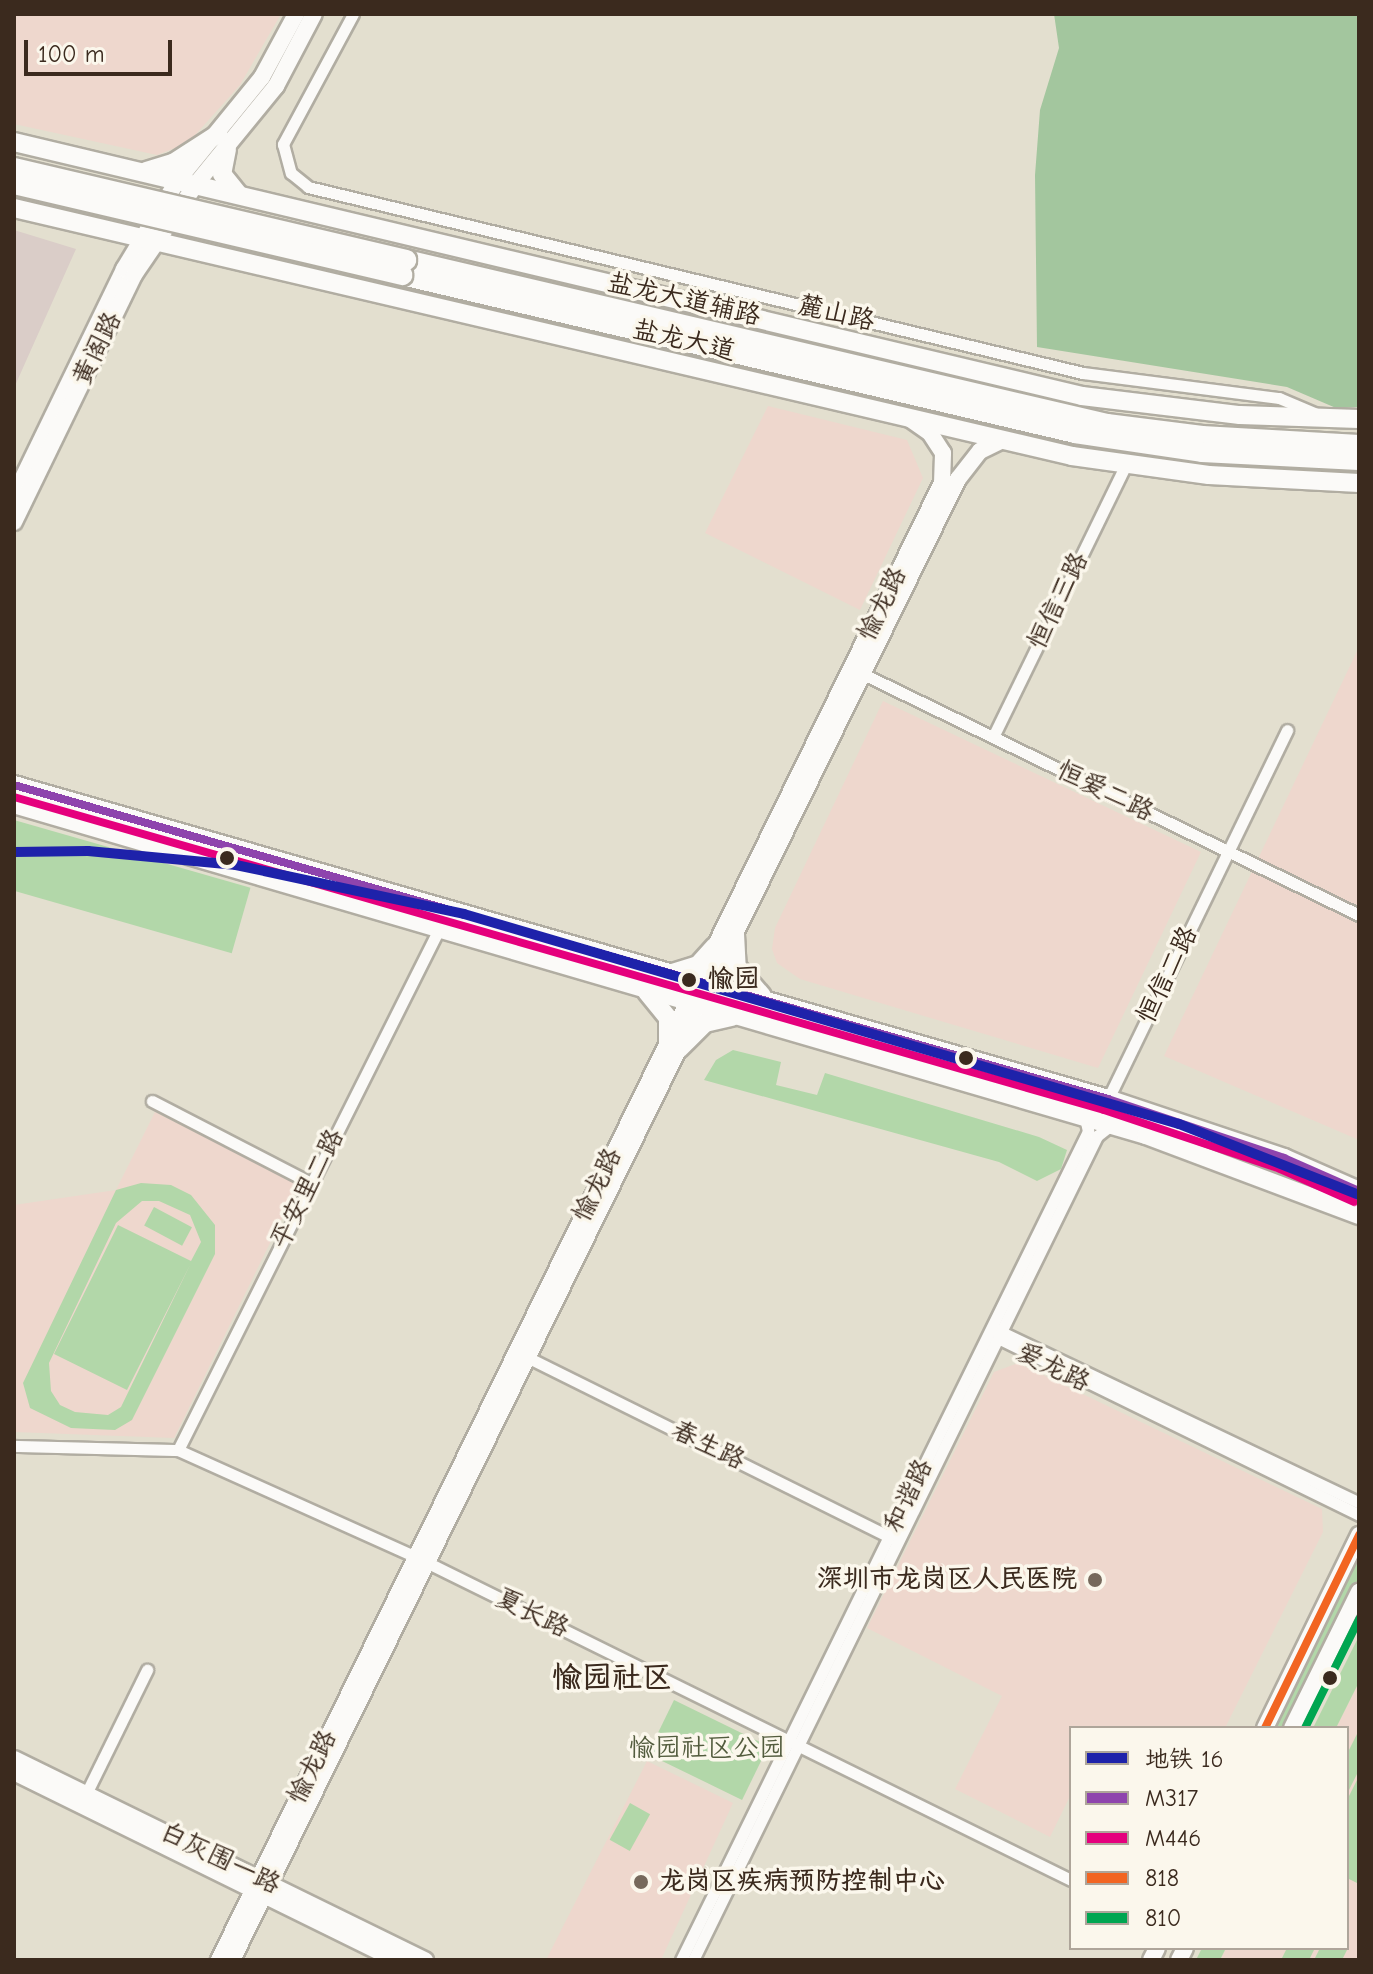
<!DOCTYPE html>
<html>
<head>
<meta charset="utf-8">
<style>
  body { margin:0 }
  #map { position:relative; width:1373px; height:1974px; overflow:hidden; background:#e3dfcf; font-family:"Comic Neue","LXGW WenKai TC",sans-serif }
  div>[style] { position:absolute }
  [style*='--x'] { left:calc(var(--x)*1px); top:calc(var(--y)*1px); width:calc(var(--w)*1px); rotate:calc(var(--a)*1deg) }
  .built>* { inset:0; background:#eed7cd }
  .industrial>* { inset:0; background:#dacdc8 }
  .green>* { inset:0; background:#b2d7a9; transform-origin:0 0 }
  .forest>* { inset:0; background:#a3c69e }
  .roads { filter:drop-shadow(2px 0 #b1ada2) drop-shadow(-2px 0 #b1ada2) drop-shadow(0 2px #b1ada2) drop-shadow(0 -2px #b1ada2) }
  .street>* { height:11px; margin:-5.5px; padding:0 5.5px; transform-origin:5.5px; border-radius:5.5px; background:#fbfaf8 }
  .secondary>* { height:16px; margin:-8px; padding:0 8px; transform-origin:8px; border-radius:8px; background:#fbfaf8 }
  .primary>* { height:18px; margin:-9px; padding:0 9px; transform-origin:9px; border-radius:9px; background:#fbfaf8 }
  .highway>* { height:20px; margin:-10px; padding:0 10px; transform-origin:10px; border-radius:10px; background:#fbfaf8 }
  .bridges { filter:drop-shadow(2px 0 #b1ada2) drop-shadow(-2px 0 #b1ada2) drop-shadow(0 2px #b1ada2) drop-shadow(0 -2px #b1ada2) }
  .highway-bridge>* { height:20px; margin:-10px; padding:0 10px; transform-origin:10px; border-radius:10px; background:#fbfaf8 }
  .bus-1>* { height:8px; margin:-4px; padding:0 4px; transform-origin:4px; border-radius:4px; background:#8e44ad }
  .bus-2>* { height:8px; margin:-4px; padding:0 4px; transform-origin:4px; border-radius:4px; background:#e5007d }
  .bus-3>* { height:8px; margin:-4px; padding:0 4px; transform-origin:4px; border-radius:4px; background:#f26522 }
  .bus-4>* { height:8px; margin:-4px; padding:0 4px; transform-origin:4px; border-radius:4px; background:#00a651 }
  .metro-1>* { height:10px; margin:-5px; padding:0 5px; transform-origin:5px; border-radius:5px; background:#1e22aa }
  .dots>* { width:22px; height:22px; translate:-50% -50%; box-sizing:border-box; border:4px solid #fbf7ec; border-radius:50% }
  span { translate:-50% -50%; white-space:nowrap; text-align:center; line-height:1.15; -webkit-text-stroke:7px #fbf7ec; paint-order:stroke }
  .street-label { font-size:26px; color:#3b2a1e }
  .stop-label { font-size:26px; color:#3b2a1e; font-weight:700 }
  .left { translate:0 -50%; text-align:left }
  .poi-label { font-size:26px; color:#3b2a1e; font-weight:700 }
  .right { translate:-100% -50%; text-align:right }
  .park-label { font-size:26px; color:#535c3e }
  .quarter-label { font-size:30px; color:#3b2a1e; font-weight:700 }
  .frame { position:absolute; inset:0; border:16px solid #3b2a1e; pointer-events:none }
  .legend { position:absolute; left:1069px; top:1726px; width:280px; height:224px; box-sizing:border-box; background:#fbf7ec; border:2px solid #aea59a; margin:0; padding:10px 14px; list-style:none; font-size:24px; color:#3b2a1e }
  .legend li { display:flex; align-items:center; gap:16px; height:40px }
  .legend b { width:40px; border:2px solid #aea59a }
  .scale { position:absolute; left:24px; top:40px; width:148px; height:36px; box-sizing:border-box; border:4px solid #3b2a1e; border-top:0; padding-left:10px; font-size:24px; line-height:28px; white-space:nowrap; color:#3b2a1e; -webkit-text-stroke:6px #fbf7ec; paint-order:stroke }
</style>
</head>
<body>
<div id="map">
  <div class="built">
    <div style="clip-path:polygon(14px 14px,281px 14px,240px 85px,188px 143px,157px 155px,14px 124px)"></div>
    <div style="clip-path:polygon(768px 406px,907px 440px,923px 478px,860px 610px,705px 533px)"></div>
    <div style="clip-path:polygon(1359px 647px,1359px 1140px,1164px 1056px)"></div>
    <div style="clip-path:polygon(883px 701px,1201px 852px,1098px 1068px,800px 979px,777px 963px,772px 949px,775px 928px)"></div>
    <div style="clip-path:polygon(155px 1112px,299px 1184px,174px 1438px,14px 1432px,14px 1205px,116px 1190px)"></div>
    <div style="clip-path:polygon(1018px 1363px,1322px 1509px,1323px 1532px,1225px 1728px,1071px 1728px,1071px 1794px,1050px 1837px,955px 1789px,1002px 1696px,867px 1628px,994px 1372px)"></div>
    <div style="clip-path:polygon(1359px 1682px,1359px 1960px,1220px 1960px,1226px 1948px,1347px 1948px,1347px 1728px,1336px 1728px)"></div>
    <div style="clip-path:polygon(647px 1761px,733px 1803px,661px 1960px,546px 1960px)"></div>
  </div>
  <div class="industrial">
    <div style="clip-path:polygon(14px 230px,76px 249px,14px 388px)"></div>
  </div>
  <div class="green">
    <div style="left:14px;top:820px;width:246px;height:68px;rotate:16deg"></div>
    <div style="clip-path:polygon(733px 1050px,781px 1062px,776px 1085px,817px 1095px,825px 1073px,1039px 1137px,1067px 1150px,1061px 1169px,1037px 1181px,999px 1162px,704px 1080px,716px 1060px)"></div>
    <div style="clip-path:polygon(evenodd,141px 1183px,171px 1185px,191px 1195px,215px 1225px,215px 1254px,132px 1420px,115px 1430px,71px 1428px,30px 1408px,23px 1383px,116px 1190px,141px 1183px,142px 1201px,159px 1201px,190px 1215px,201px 1242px,191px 1261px,118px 1225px,54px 1354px,127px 1390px,190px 1265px,121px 1407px,108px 1415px,75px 1412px,60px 1405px,51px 1391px,49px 1363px,116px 1223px,142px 1201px)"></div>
    <div style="left:154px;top:1207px;width:43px;height:21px;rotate:28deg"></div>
    <div style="clip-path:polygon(1359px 1555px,1359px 1581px,1286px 1728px,1274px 1728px)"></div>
    <div style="clip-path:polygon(1359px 1636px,1359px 1682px,1336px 1728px,1313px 1728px)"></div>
    <div style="left:674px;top:1700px;width:105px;height:60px;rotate:26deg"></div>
    <div style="clip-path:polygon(1359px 1730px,1359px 1770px,1347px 1794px,1347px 1754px)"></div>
    <div style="clip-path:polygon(1359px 1776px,1359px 1884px,1347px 1878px,1347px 1800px)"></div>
    <div style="left:630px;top:1803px;width:23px;height:42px;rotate:29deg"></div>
    <div style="clip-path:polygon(1202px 1948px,1226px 1948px,1220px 1960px,1196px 1960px)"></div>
    <div style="clip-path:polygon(1287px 1948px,1315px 1948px,1309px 1960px,1281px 1960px)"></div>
    <div style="clip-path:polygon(1320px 1948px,1344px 1948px,1347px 1950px,1342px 1960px,1314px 1960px)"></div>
  </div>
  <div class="forest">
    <div style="clip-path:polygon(1054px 14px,1359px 14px,1359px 407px,1336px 408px,1287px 387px,1037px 347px,1035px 175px,1040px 110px,1059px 48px)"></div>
  </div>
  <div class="roads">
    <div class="street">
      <div style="--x:353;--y:14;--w:148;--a:118.3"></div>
      <div style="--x:283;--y:144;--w:30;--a:75"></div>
      <div style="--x:291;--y:173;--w:22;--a:39"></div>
      <div style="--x:308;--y:187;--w:797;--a:13.5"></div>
      <div style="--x:1083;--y:373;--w:198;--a:7.3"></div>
      <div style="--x:1279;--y:398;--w:43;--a:23"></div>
      <div style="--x:859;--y:672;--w:556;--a:25.92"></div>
      <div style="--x:993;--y:737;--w:301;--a:-64"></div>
      <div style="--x:1108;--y:1099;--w:410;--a:-64.1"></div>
      <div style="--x:152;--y:1101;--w:179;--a:27.3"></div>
      <div style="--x:995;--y:1329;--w:403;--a:25.5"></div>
      <div style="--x:994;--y:1336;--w:407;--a:26.1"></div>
      <div style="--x:523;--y:1355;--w:414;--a:26.4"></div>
      <div style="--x:14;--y:1446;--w:164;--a:1.4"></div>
      <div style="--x:178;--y:1450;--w:261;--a:24.2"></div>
      <div style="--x:416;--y:1557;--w:730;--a:26.25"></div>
      <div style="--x:178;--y:1450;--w:583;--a:-63.39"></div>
      <div style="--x:84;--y:1798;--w:143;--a:-63.8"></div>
      <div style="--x:681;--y:1960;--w:924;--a:-63.85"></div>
      <div style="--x:1088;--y:1131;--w:13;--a:-103"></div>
      <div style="--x:693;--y:1960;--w:918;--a:-63.88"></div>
      <div style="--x:1097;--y:1136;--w:16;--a:-38"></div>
    </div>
    <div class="secondary">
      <div style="--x:14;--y:496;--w:252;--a:-64.1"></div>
      <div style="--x:124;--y:269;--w:104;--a:-58.8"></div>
      <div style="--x:178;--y:180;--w:133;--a:-50.8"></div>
      <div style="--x:262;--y:77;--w:72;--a:-61.6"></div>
      <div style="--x:14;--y:522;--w:275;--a:-64.1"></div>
      <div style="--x:134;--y:275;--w:110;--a:-55.7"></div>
      <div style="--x:196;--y:184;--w:127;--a:-50.8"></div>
      <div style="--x:276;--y:86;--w:81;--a:-62.2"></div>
      <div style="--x:1265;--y:1728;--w:215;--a:-64"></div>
      <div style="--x:1292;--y:1728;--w:152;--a:-63.8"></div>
      <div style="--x:14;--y:1759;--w:458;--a:26.1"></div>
      <div style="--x:14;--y:1772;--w:426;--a:26.2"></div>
      <div style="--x:219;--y:1960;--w:1644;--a:-63.92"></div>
      <div style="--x:942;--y:483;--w:30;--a:-88"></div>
      <div style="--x:943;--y:453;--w:24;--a:-123"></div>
      <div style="--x:930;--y:433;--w:24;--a:-145"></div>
      <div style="--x:232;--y:1960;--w:1649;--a:-63.89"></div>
      <div style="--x:958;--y:479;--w:36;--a:-52"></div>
      <div style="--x:980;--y:451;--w:25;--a:-26"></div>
      <div style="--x:1151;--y:1960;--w:13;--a:-63"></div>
      <div style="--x:1179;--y:1960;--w:13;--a:-63"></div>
    </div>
    <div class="primary">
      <div style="--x:14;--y:142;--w:1098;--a:13.38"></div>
      <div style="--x:1082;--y:396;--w:159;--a:6.9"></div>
      <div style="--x:1240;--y:415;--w:119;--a:1.9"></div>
      <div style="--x:227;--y:149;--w:25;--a:101"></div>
      <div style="--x:222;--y:174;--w:26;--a:51"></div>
      <div style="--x:146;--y:171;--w:28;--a:-17"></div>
      <div style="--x:173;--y:163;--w:54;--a:-32.8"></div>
      <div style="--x:14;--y:208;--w:1087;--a:13.19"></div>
      <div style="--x:1072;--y:456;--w:138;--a:7.9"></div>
      <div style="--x:1209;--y:475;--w:150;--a:3.1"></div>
      <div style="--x:14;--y:785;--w:1138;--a:16.01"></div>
      <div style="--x:1108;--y:1099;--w:186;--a:18.5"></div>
      <div style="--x:1284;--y:1158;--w:82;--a:23.7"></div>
      <div style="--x:14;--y:804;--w:1179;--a:16.3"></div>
      <div style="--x:1146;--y:1135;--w:228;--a:20.6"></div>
      <div style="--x:735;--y:934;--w:33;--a:87"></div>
      <div style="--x:737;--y:967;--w:38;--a:49"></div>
      <div style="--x:672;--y:973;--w:27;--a:-17"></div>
      <div style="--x:698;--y:965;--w:25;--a:-48"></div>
      <div style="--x:647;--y:992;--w:33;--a:51"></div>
      <div style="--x:668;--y:1018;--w:26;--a:90"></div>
      <div style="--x:679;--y:1049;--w:37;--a:-45"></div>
      <div style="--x:705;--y:1023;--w:28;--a:-13"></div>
    </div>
    <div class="highway">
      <div style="--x:406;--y:260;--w:720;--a:13.17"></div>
      <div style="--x:1107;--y:424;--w:96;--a:7.2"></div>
      <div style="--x:1202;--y:436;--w:157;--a:3.3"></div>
      <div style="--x:402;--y:275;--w:691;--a:13.21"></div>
      <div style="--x:1075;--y:433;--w:128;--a:8.5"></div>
      <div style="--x:1202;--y:452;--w:157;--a:2.9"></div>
    </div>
  </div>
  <div class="bridges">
    <div class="highway-bridge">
      <div style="--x:14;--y:168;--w:403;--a:13.2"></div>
      <div style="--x:14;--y:184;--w:399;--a:13.2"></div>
    </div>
  </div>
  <div class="bus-1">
    <div style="--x:14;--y:785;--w:1138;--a:16.01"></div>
    <div style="--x:1108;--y:1099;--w:186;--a:18.5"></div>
    <div style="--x:1284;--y:1158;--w:82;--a:23.7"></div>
  </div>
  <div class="bus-2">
    <div style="--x:14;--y:797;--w:1134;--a:16.02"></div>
    <div style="--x:1104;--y:1110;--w:186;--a:18.5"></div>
    <div style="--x:1280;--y:1169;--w:81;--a:24"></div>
  </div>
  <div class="bus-3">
    <div style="--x:1265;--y:1728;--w:215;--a:-64"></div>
  </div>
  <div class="bus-4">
    <div style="--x:1305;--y:1728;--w:122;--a:-63.6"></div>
  </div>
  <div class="metro-1">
    <div style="--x:14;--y:852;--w:74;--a:-0.8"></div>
    <div style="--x:88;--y:851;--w:149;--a:5.4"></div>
    <div style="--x:236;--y:865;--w:233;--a:12.1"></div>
    <div style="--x:464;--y:914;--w:745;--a:16.37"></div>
    <div style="--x:1179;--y:1124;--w:193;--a:21.5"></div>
  </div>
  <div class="dots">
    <div style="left:227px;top:858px;background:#3b2a1e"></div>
    <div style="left:689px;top:980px;background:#3b2a1e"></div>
    <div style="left:966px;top:1058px;background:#3b2a1e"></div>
    <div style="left:1095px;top:1580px;background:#76695c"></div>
    <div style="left:1330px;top:1678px;background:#3b2a1e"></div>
    <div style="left:641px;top:1882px;background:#76695c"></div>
  </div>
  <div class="street-label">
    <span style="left:684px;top:300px;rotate:13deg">盐龙大道辅路</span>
    <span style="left:836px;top:314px;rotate:13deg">麓山路</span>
    <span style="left:684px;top:341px;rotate:13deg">盐龙大道</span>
    <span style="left:98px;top:349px;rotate:-64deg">黄阁路</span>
    <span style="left:1059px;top:601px;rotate:-64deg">恒信三路</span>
    <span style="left:883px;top:604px;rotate:-64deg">愉龙路</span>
    <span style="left:1105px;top:792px;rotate:26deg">恒爱二路</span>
    <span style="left:1168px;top:975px;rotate:-64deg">恒信二路</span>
    <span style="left:598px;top:1185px;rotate:-64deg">愉龙路</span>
    <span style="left:308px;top:1189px;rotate:-63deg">平安里二路</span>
    <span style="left:1053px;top:1368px;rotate:26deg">爱龙路</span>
    <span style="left:708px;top:1446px;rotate:26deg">春生路</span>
    <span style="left:909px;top:1496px;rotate:-64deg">和谐路</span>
    <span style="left:532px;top:1614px;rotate:26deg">夏长路</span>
    <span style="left:313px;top:1767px;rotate:-64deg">愉龙路</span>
    <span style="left:220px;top:1859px;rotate:26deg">白灰围一路</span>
  </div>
  <div class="stop-label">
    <span class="left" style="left:708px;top:980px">愉园</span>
  </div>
  <div class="poi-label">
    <span class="right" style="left:1077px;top:1580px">深圳市龙岗区人民医院</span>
    <span class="left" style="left:659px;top:1882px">龙岗区疾病预防控制中心</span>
  </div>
  <div class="park-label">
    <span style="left:707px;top:1749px">愉园社区公园</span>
  </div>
  <div class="quarter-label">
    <span style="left:612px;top:1678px">愉园社区</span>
  </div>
  <div class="frame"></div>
  <ul class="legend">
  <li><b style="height:10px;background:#1e22aa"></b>地铁 16</li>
  <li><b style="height:10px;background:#8e44ad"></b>M317</li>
  <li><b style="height:10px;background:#e5007d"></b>M446</li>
  <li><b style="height:10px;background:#f26522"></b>818</li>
  <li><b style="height:10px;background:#00a651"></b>810</li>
  </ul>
  <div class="scale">100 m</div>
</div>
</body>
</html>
